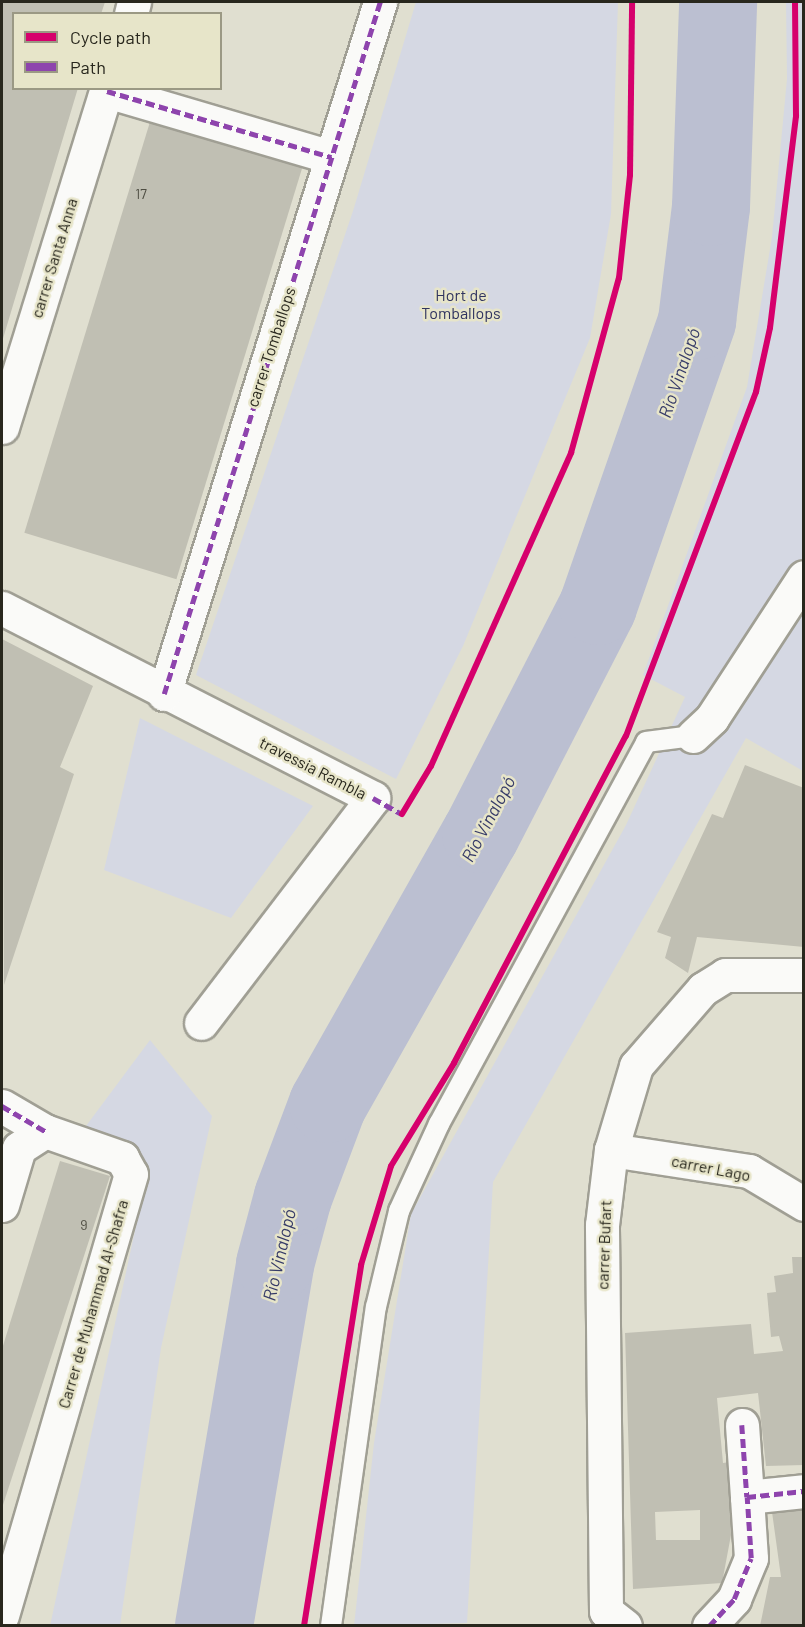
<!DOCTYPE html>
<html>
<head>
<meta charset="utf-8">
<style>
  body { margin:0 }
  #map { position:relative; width:805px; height:1627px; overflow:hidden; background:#e0dfd0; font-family:Barlow,sans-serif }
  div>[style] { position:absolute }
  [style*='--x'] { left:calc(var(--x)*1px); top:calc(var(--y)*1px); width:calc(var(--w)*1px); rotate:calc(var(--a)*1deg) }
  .green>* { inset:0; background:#d5d8e3 }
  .river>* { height:78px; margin:-39px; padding:0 39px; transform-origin:39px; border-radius:39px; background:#bbbfd1 }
  .building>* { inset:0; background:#c0bfb3; transform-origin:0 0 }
  .roads { filter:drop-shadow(2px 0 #a09f94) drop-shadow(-2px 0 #a09f94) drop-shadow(0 2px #a09f94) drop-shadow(0 -2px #a09f94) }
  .lane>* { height:20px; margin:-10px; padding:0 10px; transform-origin:10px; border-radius:10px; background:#fafaf8 }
  .street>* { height:33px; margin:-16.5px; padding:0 16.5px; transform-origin:16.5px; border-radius:16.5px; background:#fafaf8 }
  .quiet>* { height:4.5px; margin-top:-2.25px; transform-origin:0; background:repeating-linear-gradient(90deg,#8e44ad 0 9px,transparent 0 13.5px) }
  .cycleway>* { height:6px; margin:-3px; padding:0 3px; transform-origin:3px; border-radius:3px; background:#d6006c }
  span { translate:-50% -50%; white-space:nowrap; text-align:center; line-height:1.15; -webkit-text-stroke:5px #e7e5c9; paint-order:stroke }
  .number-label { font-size:14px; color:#4e4d42 }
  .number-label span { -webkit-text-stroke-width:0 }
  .street-label { font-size:16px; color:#28271d }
  .park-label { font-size:16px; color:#303460 }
  .water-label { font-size:18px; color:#363b68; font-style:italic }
  .frame { position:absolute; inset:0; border:3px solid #28271d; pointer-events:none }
  .legend { position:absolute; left:12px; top:12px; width:210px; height:78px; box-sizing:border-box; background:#e7e5c9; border:2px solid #9b9984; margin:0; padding:8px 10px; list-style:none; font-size:18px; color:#28271d }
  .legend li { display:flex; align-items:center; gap:12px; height:30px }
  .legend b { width:30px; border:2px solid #9b9984 }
</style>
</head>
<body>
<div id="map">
  <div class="green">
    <div style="clip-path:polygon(416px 2px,618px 2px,611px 214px,590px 338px,463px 646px,396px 779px,196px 675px,353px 211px)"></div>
    <div style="clip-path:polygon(786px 2px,803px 2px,803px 771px,746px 738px,493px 1182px,467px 1623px,354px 1626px,374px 1443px,411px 1214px,626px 825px,685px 697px,643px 675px,747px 387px,772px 237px,787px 79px)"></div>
    <div style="clip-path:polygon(140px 718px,313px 806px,231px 918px,104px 870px)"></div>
    <div style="clip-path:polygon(150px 1040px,212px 1116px,161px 1348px,120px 1625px,50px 1626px,148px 1170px,140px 1155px,86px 1126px)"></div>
  </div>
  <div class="river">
    <div style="--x:214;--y:1626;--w:367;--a:-80.4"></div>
    <div style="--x:275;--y:1264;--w:69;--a:-75"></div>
    <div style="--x:293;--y:1197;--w:99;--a:-69.4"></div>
    <div style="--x:328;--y:1104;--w:310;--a:-60.5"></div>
    <div style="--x:481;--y:834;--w:256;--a:-62.8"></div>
    <div style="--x:598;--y:606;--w:302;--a:-70.8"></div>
    <div style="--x:697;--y:321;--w:115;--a:-83"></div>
    <div style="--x:711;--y:207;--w:205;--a:-88"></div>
  </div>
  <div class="building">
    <div style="clip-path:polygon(2px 2px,105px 2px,101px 14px,14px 14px,14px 88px,78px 88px,2px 342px)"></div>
    <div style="left:153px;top:112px;width:159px;height:440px;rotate:17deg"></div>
    <div style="clip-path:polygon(2px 639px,93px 686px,60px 767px,74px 774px,4px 985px)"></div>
    <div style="clip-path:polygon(745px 765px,804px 788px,804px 947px,697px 937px,688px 973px,665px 958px,671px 937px,657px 932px,712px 814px,723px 818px)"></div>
    <div style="clip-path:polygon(60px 1161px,110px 1176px,2px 1508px,2px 1349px)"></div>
    <div style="clip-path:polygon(evenodd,792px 1257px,804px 1257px,804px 1465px,766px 1466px,758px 1393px,717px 1398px,723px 1463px,730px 1462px,731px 1535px,722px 1583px,633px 1589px,625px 1333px,751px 1324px,754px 1354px,783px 1351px,779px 1336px,771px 1337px,767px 1293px,776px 1292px,774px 1276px,793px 1273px,792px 1257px,700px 1510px,700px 1540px,656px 1540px,655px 1512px,700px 1510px)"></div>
    <div style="clip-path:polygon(804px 1507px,804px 1626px,760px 1626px,770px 1577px,781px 1577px,772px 1512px)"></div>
  </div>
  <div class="roads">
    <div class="lane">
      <div style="--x:331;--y:1626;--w:322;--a:-82"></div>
      <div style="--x:376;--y:1307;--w:99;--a:-76.5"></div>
      <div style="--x:399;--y:1211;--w:96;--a:-65.3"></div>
      <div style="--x:439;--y:1124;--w:434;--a:-61.5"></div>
      <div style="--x:646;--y:742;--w:47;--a:-7.3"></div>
    </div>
    <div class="street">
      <div style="--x:131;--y:14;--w:12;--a:-76"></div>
      <div style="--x:107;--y:91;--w:234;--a:16.4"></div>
      <div style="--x:2;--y:427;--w:355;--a:-72.8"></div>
      <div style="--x:2;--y:608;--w:417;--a:27.1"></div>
      <div style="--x:373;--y:798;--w:283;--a:127.4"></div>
      <div style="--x:164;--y:694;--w:725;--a:-72.66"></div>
      <div style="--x:693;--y:736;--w:26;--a:-43"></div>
      <div style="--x:712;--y:718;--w:168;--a:-56.9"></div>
      <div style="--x:2;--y:1106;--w:50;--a:30.2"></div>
      <div style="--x:611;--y:1150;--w:140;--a:8.7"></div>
      <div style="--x:749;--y:1171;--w:64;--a:31"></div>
      <div style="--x:2;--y:1205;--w:59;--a:-73.4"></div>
      <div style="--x:19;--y:1148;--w:31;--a:-33"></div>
      <div style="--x:45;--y:1131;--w:82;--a:19.3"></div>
      <div style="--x:122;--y:1158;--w:18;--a:61"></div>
      <div style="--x:131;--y:1174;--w:460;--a:106.3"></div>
      <div style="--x:742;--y:1425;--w:72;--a:86"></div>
      <div style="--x:625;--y:1626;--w:24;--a:-142"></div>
      <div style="--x:606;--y:1611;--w:386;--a:-90.6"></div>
      <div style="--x:602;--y:1225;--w:76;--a:-83.2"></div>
      <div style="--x:611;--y:1150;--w:88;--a:-73.4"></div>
      <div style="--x:636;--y:1066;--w:102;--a:-49"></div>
      <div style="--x:703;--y:989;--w:26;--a:-32"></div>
      <div style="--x:725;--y:975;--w:79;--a:0"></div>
      <div style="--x:709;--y:1626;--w:37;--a:-47"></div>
      <div style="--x:734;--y:1599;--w:44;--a:-67.5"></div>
      <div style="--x:751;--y:1558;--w:61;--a:-93.8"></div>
      <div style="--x:747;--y:1497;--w:57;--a:-6"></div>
    </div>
  </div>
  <div class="quiet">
    <div style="--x:107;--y:91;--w:234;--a:16.4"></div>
    <div style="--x:164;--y:694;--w:725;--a:-72.66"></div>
    <div style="--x:373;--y:798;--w:33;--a:29"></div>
    <div style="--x:2;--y:1106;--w:50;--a:30.2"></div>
    <div style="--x:742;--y:1425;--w:72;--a:86"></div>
    <div style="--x:709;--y:1626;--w:37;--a:-47"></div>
    <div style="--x:734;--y:1599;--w:44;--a:-67.5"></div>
    <div style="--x:751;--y:1558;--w:61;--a:-93.8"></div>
    <div style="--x:747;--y:1497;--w:57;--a:-6"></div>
  </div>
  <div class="cycleway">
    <div style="--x:402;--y:814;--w:56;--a:-58.9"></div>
    <div style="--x:431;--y:766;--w:343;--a:-65.9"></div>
    <div style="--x:571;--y:453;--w:181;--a:-74.7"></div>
    <div style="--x:619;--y:278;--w:104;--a:-83.9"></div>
    <div style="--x:630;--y:175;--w:173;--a:-89.3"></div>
    <div style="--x:304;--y:1626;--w:365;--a:-81"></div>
    <div style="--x:361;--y:1265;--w:103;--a:-73.1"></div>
    <div style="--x:391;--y:1166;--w:121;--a:-58.5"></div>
    <div style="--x:454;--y:1063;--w:369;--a:-62.3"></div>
    <div style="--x:626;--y:736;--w:368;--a:-69.3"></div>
    <div style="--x:756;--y:392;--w:66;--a:-77.7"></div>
    <div style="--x:770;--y:328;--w:214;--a:-83"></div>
    <div style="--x:796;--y:116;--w:114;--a:-90.5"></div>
  </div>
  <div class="number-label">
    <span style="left:141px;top:194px">17</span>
    <span style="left:84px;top:1225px">9</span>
  </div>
  <div class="street-label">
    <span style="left:54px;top:258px;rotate:-73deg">carrer Santa Anna</span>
    <span style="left:271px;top:347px;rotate:-72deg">carrer Tomballops</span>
    <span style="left:313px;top:768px;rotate:27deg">travessia Rambla</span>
    <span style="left:711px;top:1168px;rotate:11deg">carrer Lago</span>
    <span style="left:604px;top:1245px;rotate:-88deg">carrer Bufart</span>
    <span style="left:93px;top:1304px;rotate:-74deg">Carrer de Muhammad Al-Shafra</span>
  </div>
  <div class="park-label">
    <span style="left:461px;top:304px">Hort de<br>Tomballops</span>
  </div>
  <div class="water-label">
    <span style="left:679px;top:373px;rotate:-71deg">Río Vinalopó</span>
    <span style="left:488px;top:819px;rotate:-62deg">Río Vinalopó</span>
    <span style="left:279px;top:1255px;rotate:-77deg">Río Vinalopó</span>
  </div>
  <div class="frame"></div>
  <ul class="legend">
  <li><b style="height:8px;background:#d6006c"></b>Cycle path</li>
  <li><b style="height:8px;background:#8e44ad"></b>Path</li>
  </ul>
</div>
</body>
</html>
